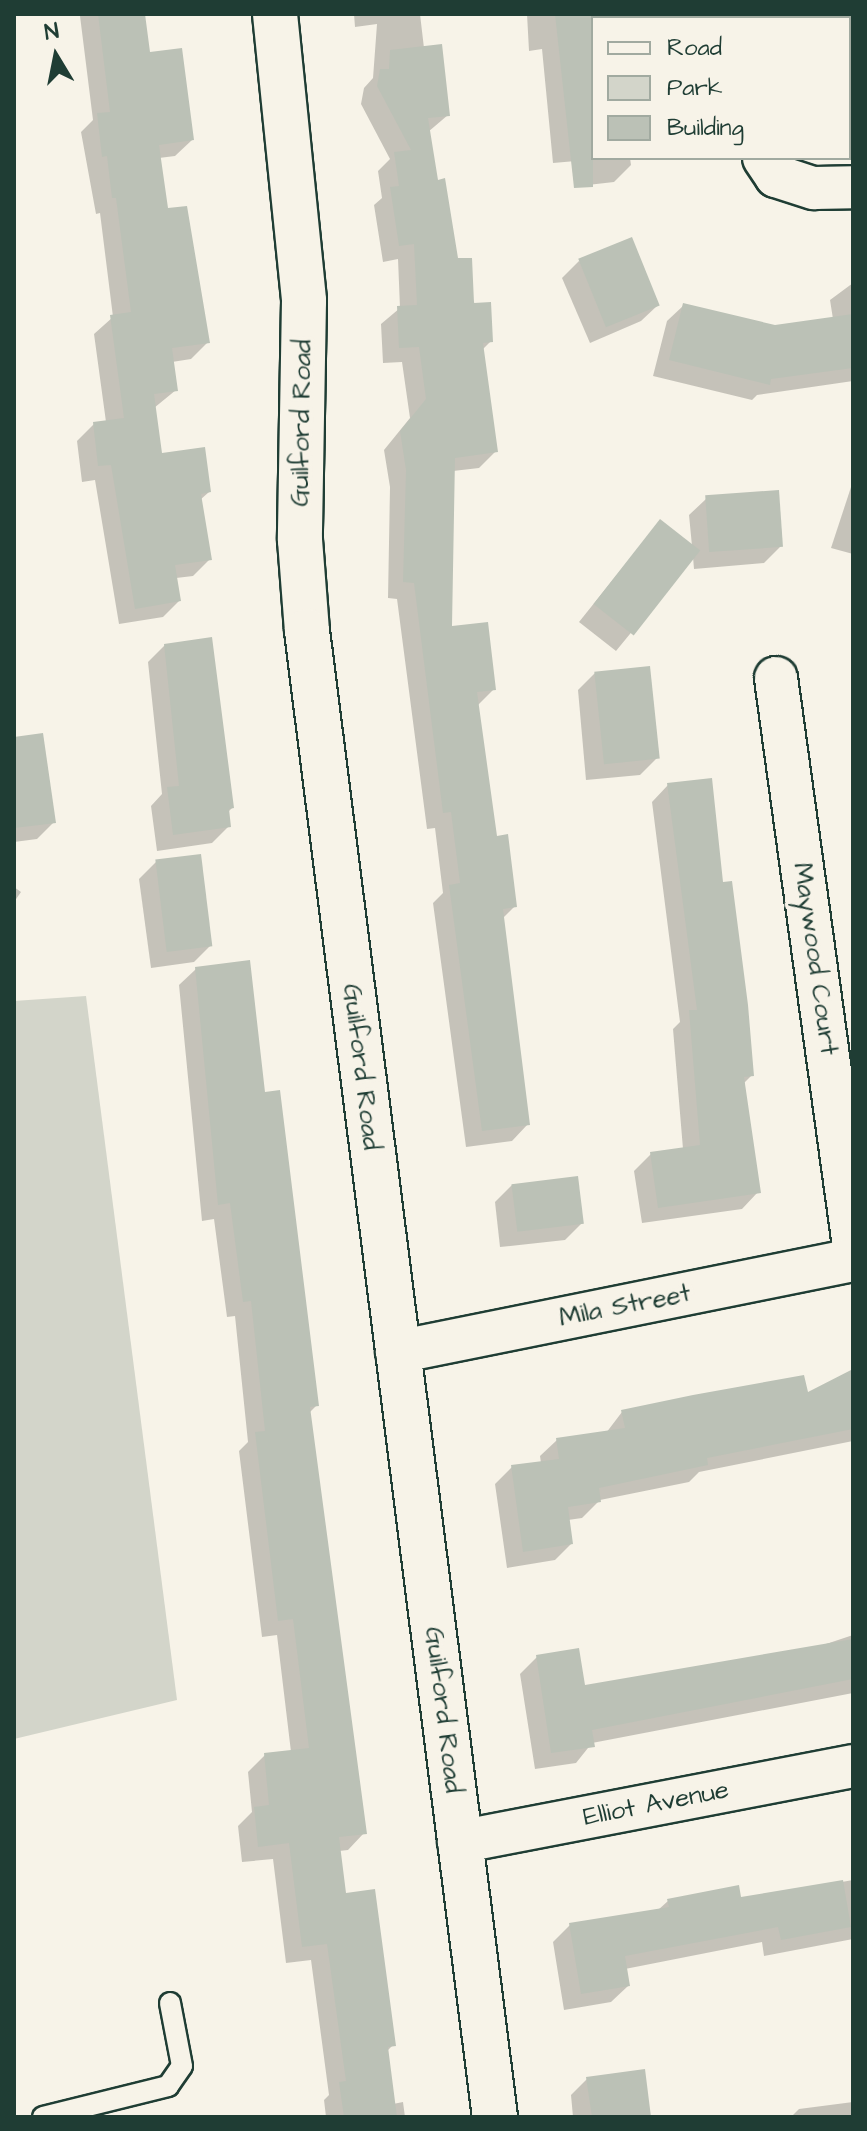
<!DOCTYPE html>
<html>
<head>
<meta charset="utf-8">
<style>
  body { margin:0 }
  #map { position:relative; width:867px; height:2131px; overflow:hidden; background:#f7f3e8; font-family:"Architects Daughter",sans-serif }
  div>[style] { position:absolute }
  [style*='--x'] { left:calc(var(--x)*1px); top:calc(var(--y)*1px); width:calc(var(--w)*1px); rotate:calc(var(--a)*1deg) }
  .green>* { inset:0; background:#d3d5ca }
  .shadow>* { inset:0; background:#0003 }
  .building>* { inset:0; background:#bbc1b6; transform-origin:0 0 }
  .roads { filter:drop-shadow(2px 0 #1f3d34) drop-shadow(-2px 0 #1f3d34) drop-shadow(0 2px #1f3d34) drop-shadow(0 -2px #1f3d34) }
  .service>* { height:20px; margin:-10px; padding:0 10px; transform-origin:10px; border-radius:10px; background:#f7f3e8 }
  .minor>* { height:42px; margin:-21px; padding:0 21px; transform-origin:21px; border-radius:21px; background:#f7f3e8 }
  .tertiary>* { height:44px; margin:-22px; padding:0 22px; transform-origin:22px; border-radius:22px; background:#f7f3e8 }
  span { translate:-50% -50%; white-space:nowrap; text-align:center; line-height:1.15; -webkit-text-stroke:7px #f7f3e8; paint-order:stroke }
  .street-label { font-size:26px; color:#1f3d34 }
  .frame { position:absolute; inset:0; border:16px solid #1f3d34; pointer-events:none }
  .legend { position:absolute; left:591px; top:16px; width:260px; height:144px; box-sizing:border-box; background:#f7f3e8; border:2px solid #a1aaa0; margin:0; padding:10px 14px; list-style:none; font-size:24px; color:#1f3d34 }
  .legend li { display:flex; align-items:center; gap:16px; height:40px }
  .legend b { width:40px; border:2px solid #a1aaa0 }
  .north { position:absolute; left:16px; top:16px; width:80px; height:80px; -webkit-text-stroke:6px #f7f3e8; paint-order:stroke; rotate:350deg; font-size:22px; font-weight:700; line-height:32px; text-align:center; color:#1f3d34 }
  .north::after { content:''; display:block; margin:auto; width:28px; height:36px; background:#1f3d34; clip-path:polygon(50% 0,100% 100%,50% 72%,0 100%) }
</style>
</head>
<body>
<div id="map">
  <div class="green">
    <div style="clip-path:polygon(86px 996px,177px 1700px,14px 1739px,14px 1001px)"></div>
  </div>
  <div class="shadow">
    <div style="clip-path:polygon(66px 14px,143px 14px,148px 54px,192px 140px,175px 156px,159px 158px,166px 210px,208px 342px,191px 359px,172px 362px,176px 390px,154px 408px,160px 455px,209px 492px,200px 500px,210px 559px,193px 576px,176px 578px,179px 601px,163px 617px,119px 624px,95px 480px,82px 482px,77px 441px,94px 424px,106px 422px,94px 334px,113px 317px,100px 213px,96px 214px,81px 132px,93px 120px,80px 16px)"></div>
    <div style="clip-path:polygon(354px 14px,420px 14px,424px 48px,448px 115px,428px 132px,436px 182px,456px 261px,491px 341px,482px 350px,496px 451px,479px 468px,453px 471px,450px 628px,494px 689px,477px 706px,495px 838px,515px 906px,502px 919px,528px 1124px,512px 1141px,466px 1147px,433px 903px,443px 893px,435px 828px,427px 829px,397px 599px,388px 598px,390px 487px,384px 450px,410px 418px,402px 362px,383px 363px,381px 324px,400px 308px,398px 259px,383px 262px,374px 205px,382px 198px,378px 171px,390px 159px,361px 104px,364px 88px,373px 78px,377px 24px,355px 27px)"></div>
    <div style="clip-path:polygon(527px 14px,627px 14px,628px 18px,593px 18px,593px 158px,630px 158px,631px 165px,614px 182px,579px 186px,576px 161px,553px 163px,542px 49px,529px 51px)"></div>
    <div style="clip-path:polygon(829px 14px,853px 14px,853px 106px,849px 107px,849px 18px,828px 18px)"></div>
    <div style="clip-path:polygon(579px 261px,658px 305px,641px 321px,590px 343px,562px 278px)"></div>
    <div style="clip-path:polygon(853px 283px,853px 381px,757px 395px,752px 400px,653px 376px,667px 321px,684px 305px,775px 327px,833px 319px,830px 300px)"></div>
    <div style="clip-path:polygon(853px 481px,853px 554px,831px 548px)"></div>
    <div style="clip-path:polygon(706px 499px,781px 546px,764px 563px,694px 569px,693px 557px,616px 651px,579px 622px,660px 521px,692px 546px,689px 515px)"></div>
    <div style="clip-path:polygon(165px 645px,232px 808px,227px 813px,229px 826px,212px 843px,157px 851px,151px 806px,162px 794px,148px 662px)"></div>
    <div style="clip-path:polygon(595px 673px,657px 758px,640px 775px,586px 780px,578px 690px)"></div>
    <div style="clip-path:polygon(14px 739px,54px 822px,37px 839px,14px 842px)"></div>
    <div style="clip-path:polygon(668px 785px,721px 885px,752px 1075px,743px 1084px,758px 1192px,742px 1209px,642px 1223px,634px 1171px,651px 1154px,683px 1149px,673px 1029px,680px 1022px,652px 802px)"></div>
    <div style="clip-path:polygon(156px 862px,211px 945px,194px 962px,151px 968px,139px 879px)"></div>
    <div style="clip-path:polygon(14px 887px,21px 892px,14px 902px)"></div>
    <div style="clip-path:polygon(196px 969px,264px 1094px,317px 1405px,309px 1413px,364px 1833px,348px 1850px,339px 1851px,344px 1895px,393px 2045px,386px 2052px,393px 2104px,403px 2102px,405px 2117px,326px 2117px,324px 2100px,329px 2095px,311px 1960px,286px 1963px,273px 1859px,242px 1862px,238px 1826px,252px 1812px,248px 1772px,265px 1755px,291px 1752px,277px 1635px,262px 1637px,239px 1451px,248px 1442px,235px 1316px,227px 1317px,214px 1219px,202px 1221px,179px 985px)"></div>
    <div style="clip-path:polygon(512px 1185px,582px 1223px,565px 1240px,500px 1247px,495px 1202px)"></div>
    <div style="clip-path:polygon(853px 1371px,853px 1441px,699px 1472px,689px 1482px,600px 1500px,582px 1518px,568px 1520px,571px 1544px,555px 1560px,507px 1568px,495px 1484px,512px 1467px,541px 1463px,540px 1456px,557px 1440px,606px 1433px,622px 1412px,806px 1395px)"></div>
    <div style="clip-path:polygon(853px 1635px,853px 1693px,592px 1743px,576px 1763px,535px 1769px,520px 1674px,537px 1657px,583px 1687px,820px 1646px)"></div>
    <div style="clip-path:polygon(853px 1880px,853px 1939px,764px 1956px,762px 1942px,625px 1969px,628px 1986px,611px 2002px,564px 2010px,553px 1942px,570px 1925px,658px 1910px,668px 1901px,740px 1900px)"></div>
    <div style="clip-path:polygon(587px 2079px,649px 2117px,573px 2117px,571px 2095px)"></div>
    <div style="clip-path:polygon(853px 2102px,853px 2117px,791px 2117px,799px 2109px)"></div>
  </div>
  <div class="building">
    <div style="clip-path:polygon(98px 14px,145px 14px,150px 52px,182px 48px,194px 140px,159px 145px,168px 208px,187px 206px,210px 343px,172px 348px,178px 391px,154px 394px,162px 453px,205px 447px,211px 492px,201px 494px,212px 560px,175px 565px,181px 601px,135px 609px,111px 465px,98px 466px,93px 422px,124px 418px,110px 315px,131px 312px,116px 198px,112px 198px,107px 156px,102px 157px,97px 113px,110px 112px)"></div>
    <div style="clip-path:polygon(555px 14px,593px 14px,593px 187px,574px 188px)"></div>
    <div style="clip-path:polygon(442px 44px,450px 116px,428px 118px,438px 180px,445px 178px,458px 258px,472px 258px,474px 303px,491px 302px,493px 342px,483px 343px,498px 452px,455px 458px,452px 626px,488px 622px,496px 690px,477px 692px,497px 836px,508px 834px,517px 907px,503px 909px,530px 1125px,482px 1131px,449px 885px,460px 883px,451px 812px,443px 813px,414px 583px,403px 582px,406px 470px,400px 431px,426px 399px,419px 347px,399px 348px,397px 306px,417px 305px,414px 244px,399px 246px,390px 187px,399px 186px,394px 152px,411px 150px,377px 86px,380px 69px,389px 69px,390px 50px)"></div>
    <div style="left:632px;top:237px;width:74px;height:58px;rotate:68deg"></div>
    <div style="clip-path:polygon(683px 303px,775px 325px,853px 314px,853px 368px,771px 379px,770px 385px,669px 360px)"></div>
    <div style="left:779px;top:490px;width:57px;height:74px;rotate:86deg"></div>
    <div style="left:660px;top:519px;width:51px;height:108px;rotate:38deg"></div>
    <div style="clip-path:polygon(212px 637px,234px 808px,229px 809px,231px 827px,173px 835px,167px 787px,179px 786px,164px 644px)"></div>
    <div style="left:650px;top:666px;width:93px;height:56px;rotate:84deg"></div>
    <div style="clip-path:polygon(43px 733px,56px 823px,14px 828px,14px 737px)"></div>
    <div style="clip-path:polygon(712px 778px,723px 882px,732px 881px,748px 1005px,754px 1076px,744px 1077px,761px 1193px,658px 1208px,650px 1152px,700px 1145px,689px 1010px,697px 1010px,667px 783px)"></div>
    <div style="left:201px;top:854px;width:93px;height:46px;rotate:83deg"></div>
    <div style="clip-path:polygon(250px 960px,265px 1092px,280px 1090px,319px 1406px,310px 1407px,367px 1834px,339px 1837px,346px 1893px,375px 1889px,396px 2046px,388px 2047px,397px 2117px,344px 2117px,339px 2082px,346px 2081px,327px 1944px,302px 1947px,289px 1843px,258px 1847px,254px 1807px,269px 1805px,264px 1753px,309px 1748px,293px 1619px,278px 1621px,255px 1432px,265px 1431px,251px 1301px,243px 1302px,230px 1203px,218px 1205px,195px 967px)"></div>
    <div style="left:578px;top:1176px;width:48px;height:67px;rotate:83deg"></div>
    <div style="clip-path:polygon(853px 1369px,853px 1429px,707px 1458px,708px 1465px,599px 1488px,601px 1502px,568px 1507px,573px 1544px,523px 1552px,511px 1465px,559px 1459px,556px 1438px,625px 1428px,621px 1410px,693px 1395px,804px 1375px,808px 1392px)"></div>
    <div style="clip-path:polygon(853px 1639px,853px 1679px,592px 1730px,595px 1747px,551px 1753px,536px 1655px,579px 1648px,585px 1685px)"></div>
    <div style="clip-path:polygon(843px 1880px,851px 1927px,781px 1940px,778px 1927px,625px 1956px,630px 1986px,581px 1994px,569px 1923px,669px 1907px,667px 1899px,739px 1885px,741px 1897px)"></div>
    <div style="clip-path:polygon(645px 2069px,651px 2117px,592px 2117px,586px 2077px)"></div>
  </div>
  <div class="roads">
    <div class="service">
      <div style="--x:43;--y:2117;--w:129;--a:-13.9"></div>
      <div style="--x:168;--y:2086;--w:24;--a:-55"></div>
      <div style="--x:182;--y:2066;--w:64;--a:-100.8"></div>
    </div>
    <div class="minor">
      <div style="--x:735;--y:14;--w:4;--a:76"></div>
      <div style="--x:764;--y:158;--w:22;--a:56"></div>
      <div style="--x:776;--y:176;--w:40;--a:18"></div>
      <div style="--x:814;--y:188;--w:39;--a:-1"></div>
      <div style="--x:776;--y:678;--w:566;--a:82.18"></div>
      <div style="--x:397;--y:1352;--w:465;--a:-11.4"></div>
      <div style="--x:459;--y:1842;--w:401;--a:-10.9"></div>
    </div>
    <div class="tertiary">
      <div style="--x:275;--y:14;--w:288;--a:84.2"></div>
      <div style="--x:304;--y:301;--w:239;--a:91"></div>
      <div style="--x:300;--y:540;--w:91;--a:85.6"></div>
      <div style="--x:307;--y:631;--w:1498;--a:82.79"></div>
    </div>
  </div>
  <div class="street-label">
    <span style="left:302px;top:423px;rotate:-89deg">Guilford Road</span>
    <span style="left:815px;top:959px;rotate:82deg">Maywood Court</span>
    <span style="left:361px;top:1067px;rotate:83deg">Guilford Road</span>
    <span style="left:625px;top:1306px;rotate:-11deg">Mila Street</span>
    <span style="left:443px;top:1710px;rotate:83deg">Guilford Road</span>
    <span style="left:656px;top:1804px;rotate:-11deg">Elliot Avenue</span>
  </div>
  <div class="frame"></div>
  <ul class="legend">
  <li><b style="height:10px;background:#f7f3e8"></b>Road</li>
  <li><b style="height:22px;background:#d3d5ca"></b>Park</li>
  <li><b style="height:22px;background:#bbc1b6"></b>Building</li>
  </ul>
  <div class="north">N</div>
</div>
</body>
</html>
